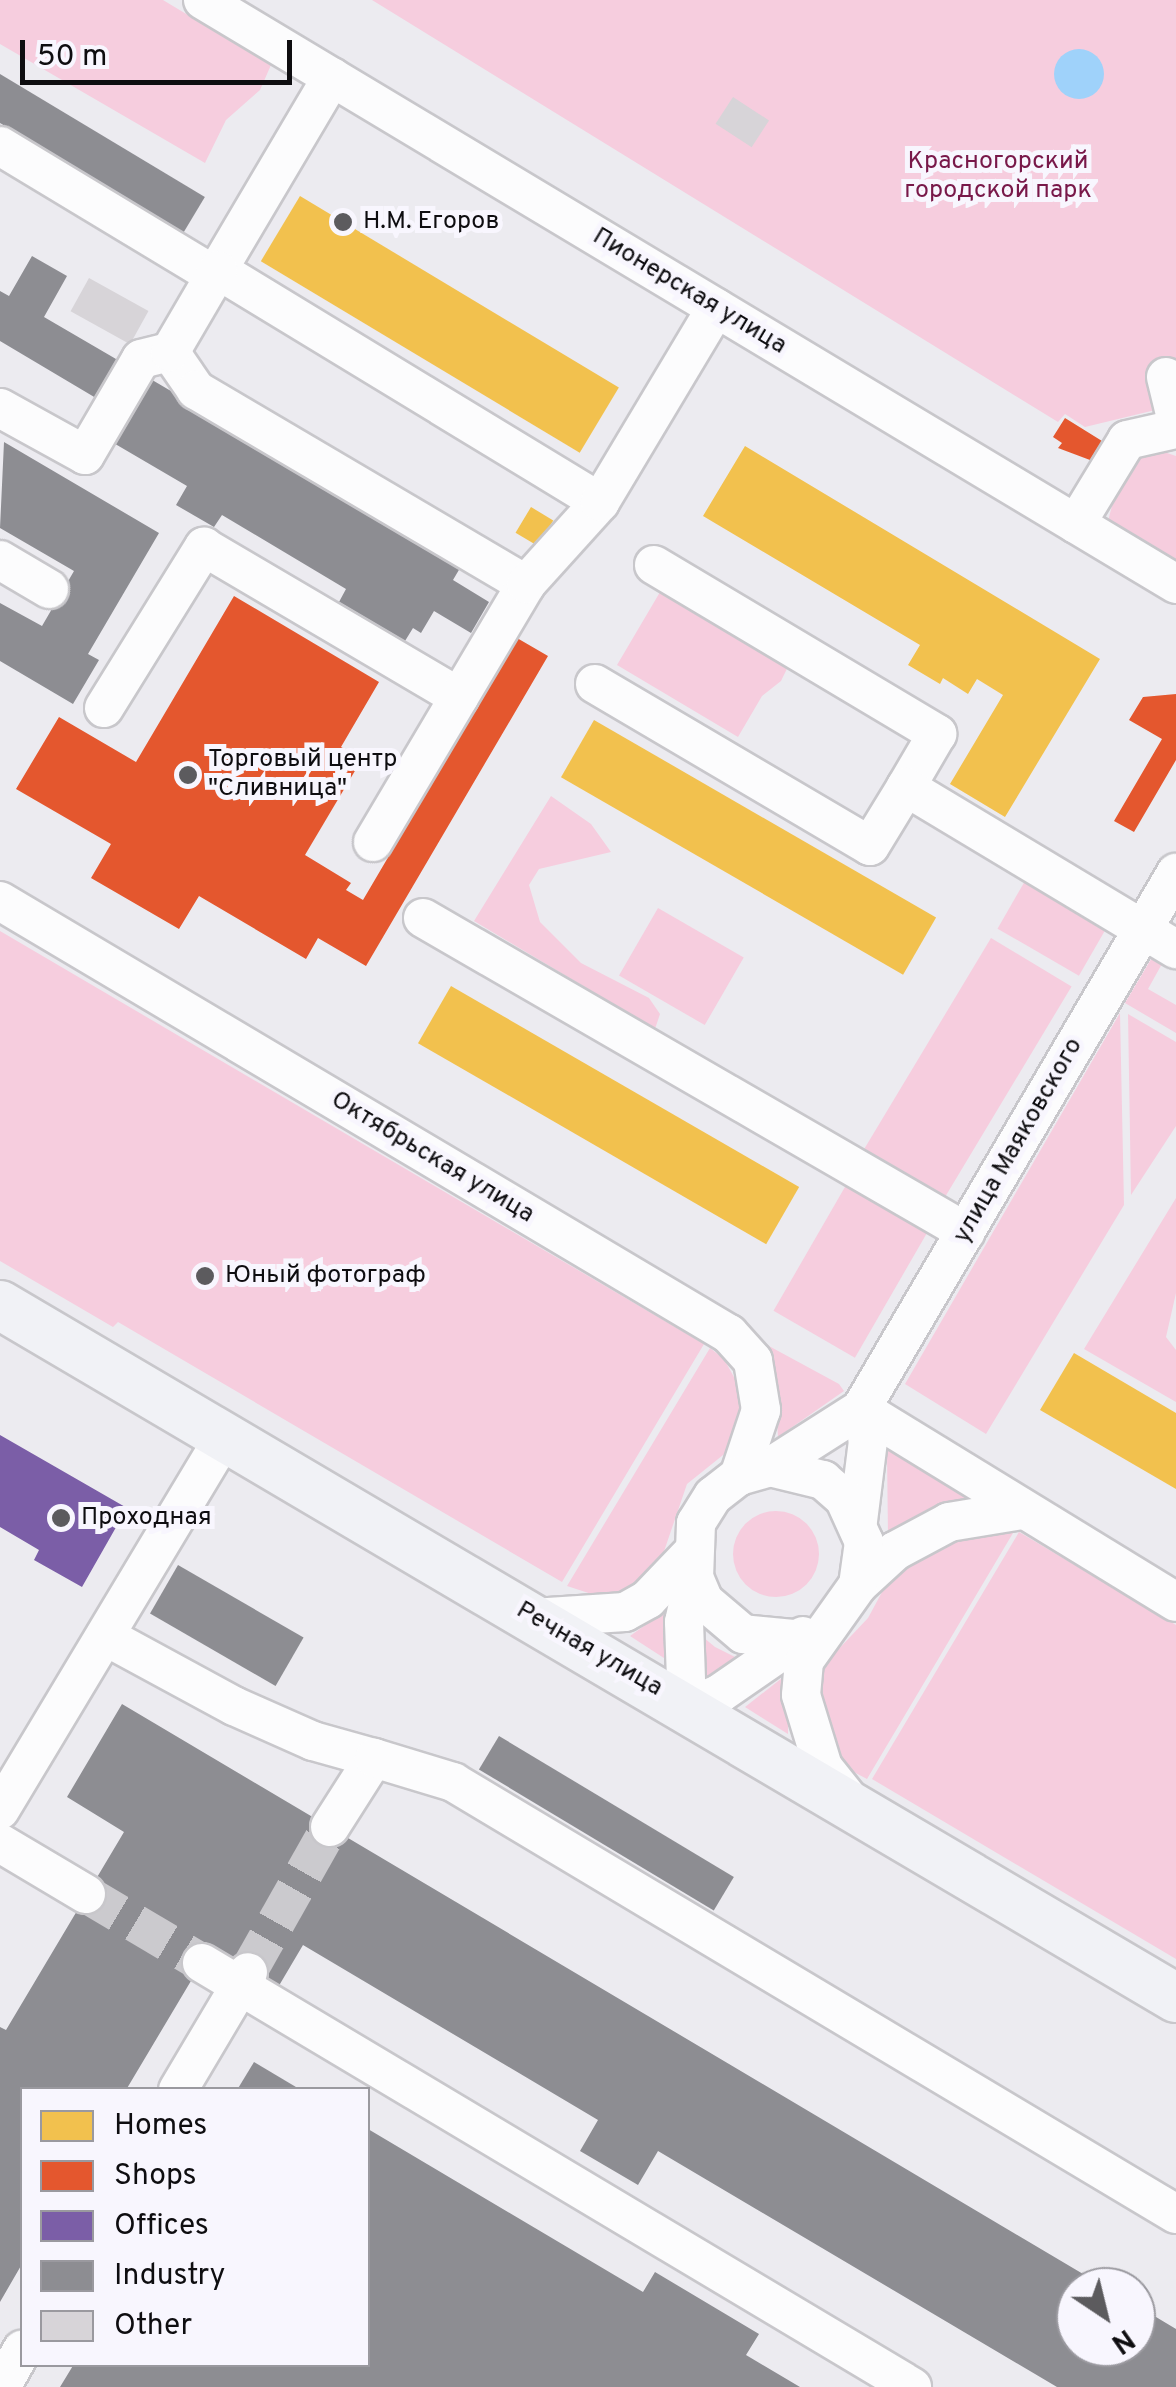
<!DOCTYPE html>
<html>
<head>
<meta charset="utf-8">
<style>
  body { margin:0 }
  #map { position:relative; width:1176px; height:2387px; overflow:hidden; background:#ecebf0; font-family:Overpass,sans-serif }
  div>[style] { position:absolute }
  [style*='--x'] { left:calc(var(--x)*1px); top:calc(var(--y)*1px); width:calc(var(--w)*1px); rotate:calc(var(--a)*1deg) }
  .green>* { inset:0; background:#f6cdde; transform-origin:0 0 }
  .round { border-radius:50% }
  .water>* { inset:0; background:#9fd2fa }
  .homes>* { inset:0; background:#f2c14e; transform-origin:0 0 }
  .shops>* { inset:0; background:#e4572e }
  .offices>* { inset:0; background:#7b5ea7 }
  .industry>* { inset:0; background:#8d8d92; transform-origin:0 0 }
  .building>* { inset:0; background:#d7d4d8; transform-origin:0 0 }
  .minor-tunnel>* { height:38px; margin-top:-19px; transform-origin:0; background:repeating-linear-gradient(90deg,#cbcace 0 38px,transparent 0 57px) }
  .roads { filter:drop-shadow(2px 0 #c8c7cb) drop-shadow(-2px 0 #c8c7cb) drop-shadow(0 2px #c8c7cb) drop-shadow(0 -2px #c8c7cb) }
  .minor>* { height:38px; margin:-19px; padding:0 19px; transform-origin:19px; border-radius:19px; background:#fcfcfd }
  .major>* { height:48px; margin:-24px; padding:0 24px; transform-origin:24px; border-radius:24px; background:#f1f2f6 }
  .dots>* { width:28px; height:28px; translate:-50% -50%; box-sizing:border-box; border:5px solid #f8f6fe; border-radius:50% }
  span { translate:-50% -50%; white-space:nowrap; text-align:center; line-height:1.15; -webkit-text-stroke:10px #f8f6fe; paint-order:stroke }
  .park-label { font-size:25px; color:#781849 }
  .poi-label { font-size:25px; color:#0e0d10 }
  .left { translate:0 -50%; text-align:left }
  .street-label { font-size:25px; color:#0e0d10 }
  .legend { position:absolute; left:20px; top:2087px; width:350px; height:280px; box-sizing:border-box; background:#f8f6fe; border:2px solid #9a999f; margin:0; padding:12px 18px; list-style:none; font-size:30px; color:#0e0d10 }
  .legend li { display:flex; align-items:center; gap:20px; height:50px }
  .legend b { width:50px; border:2px solid #9a999f }
  .north { position:absolute; left:1056px; top:2267px; width:100px; height:100px; box-sizing:border-box; background:#f8f6fe; border:2px solid #9a999f; border-radius:50%; rotate:145deg; font-size:28px; font-weight:700; line-height:40px; text-align:center; color:#0e0d10 }
  .north::after { content:''; display:block; margin:auto; width:35px; height:45px; background:#5c5b5e; clip-path:polygon(50% 0,100% 100%,50% 72%,0 100%) }
  .scale { position:absolute; left:20px; top:40px; width:272px; height:45px; box-sizing:border-box; border:5px solid #0e0d10; border-top:0; padding-left:12px; font-size:30px; line-height:35px; white-space:nowrap; color:#0e0d10; -webkit-text-stroke:8px #f8f6fe; paint-order:stroke }
</style>
</head>
<body>
<div id="map">
  <div class="green">
    <div style="clip-path:polygon(0 0,163px 0,271px 65px,260px 90px,226px 120px,205px 163px,0 44px)"></div>
    <div style="clip-path:polygon(372px 0,1176px 0,1176px 405px,1085px 427px,1065px 414px,1058px 422px)"></div>
    <div style="clip-path:polygon(1161px 451px,1176px 456px,1176px 562px,1108px 521px,1119px 479px,1144px 453px)"></div>
    <div style="clip-path:polygon(663px 587px,799px 644px,781px 681px,762px 696px,738px 737px,617px 665px)"></div>
    <div style="clip-path:polygon(551px 796px,591px 824px,611px 852px,539px 869px,529px 885px,540px 922px,581px 963px,649px 998px,660px 1014px,655px 1029px,474px 921px)"></div>
    <div style="left:1025px;top:881px;width:94px;height:55px;rotate:30deg"></div>
    <div style="left:658px;top:908px;width:99px;height:78px;rotate:30deg"></div>
    <div style="clip-path:polygon(0 931px,704px 1344px,562px 1582px,118px 1322px,113px 1327px,0 1261px)"></div>
    <div style="left:991px;top:938px;width:94px;height:250px;rotate:31deg"></div>
    <div style="clip-path:polygon(1153px 956px,1163px 962px,1148px 989px,1176px 1005px,1176px 1033px,1125px 1003px)"></div>
    <div style="clip-path:polygon(1120px 1013px,1124px 1205px,986px 1434px,905px 1384px)"></div>
    <div style="clip-path:polygon(1128px 1014px,1176px 1042px,1176px 1126px,1131px 1195px)"></div>
    <div style="left:849px;top:1180px;width:94px;height:151px;rotate:30deg"></div>
    <div style="clip-path:polygon(1176px 1198px,1176px 1293px,1166px 1337px,1176px 1350px,1176px 1402px,1084px 1349px)"></div>
    <div style="clip-path:polygon(756px 1339px,839px 1384px,844px 1391px,778px 1437px,776px 1405px)"></div>
    <div style="clip-path:polygon(710px 1348px,724px 1359px,745px 1397px,738px 1443px,687px 1484px,659px 1566px,646px 1583px,607px 1599px,567px 1586px)"></div>
    <div style="clip-path:polygon(894px 1443px,982px 1500px,888px 1536px,887px 1453px)"></div>
    <div class="round" style="left:733px;top:1511px;width:86px;height:86px"></div>
    <div style="clip-path:polygon(996px 1525px,1013px 1533px,867px 1779px,850px 1770px,822px 1735px,816px 1673px,868px 1618px,888px 1581px,916px 1552px)"></div>
    <div style="clip-path:polygon(1019px 1532px,1176px 1625px,1176px 1959px,872px 1779px)"></div>
    <div style="clip-path:polygon(665px 1611px,671px 1614px,667px 1660px,630px 1636px)"></div>
    <div style="clip-path:polygon(703px 1637px,715px 1647px,739px 1659px,705px 1678px)"></div>
    <div style="clip-path:polygon(782px 1678px,788px 1682px,788px 1734px,745px 1707px)"></div>
  </div>
  <div class="water">
    <div class="round" style="left:1054px;top:49px;width:50px;height:50px"></div>
  </div>
  <div class="homes">
    <div style="left:300px;top:196px;width:372px;height:76px;rotate:31deg"></div>
    <div style="clip-path:polygon(745px 446px,1100px 659px,1005px 817px,950px 784px,1003px 695px,977px 679px,968px 694px,943px 678px,940px 684px,908px 665px,920px 645px,703px 516px)"></div>
    <div style="left:531px;top:507px;width:26px;height:30px;rotate:31deg"></div>
    <div style="left:594px;top:720px;width:395px;height:66px;rotate:30deg"></div>
    <div style="left:451px;top:986px;width:402px;height:66px;rotate:30deg"></div>
    <div style="clip-path:polygon(1074px 1353px,1176px 1413px,1176px 1489px,1040px 1410px)"></div>
  </div>
  <div class="shops">
    <div style="clip-path:polygon(1065px 418px,1102px 441px,1090px 460px,1058px 448px,1062px 443px,1053px 437px)"></div>
    <div style="clip-path:polygon(234px 596px,379px 682px,341px 747px,362px 759px,305px 855px,351px 883px,346px 890px,363px 900px,517px 638px,548px 656px,366px 966px,318px 938px,306px 959px,199px 896px,179px 929px,91px 878px,111px 844px,16px 789px,59px 717px,136px 762px)"></div>
    <div style="clip-path:polygon(1176px 694px,1176px 760px,1134px 832px,1114px 821px,1162px 739px,1129px 720px,1143px 697px)"></div>
  </div>
  <div class="offices">
    <div style="clip-path:polygon(0 1435px,127px 1508px,82px 1587px,34px 1560px,39px 1550px,0 1527px)"></div>
  </div>
  <div class="industry">
    <div style="left:0;top:74px;width:239px;height:42px;rotate:31deg"></div>
    <div style="clip-path:polygon(32px 256px,67px 276px,44px 317px,128px 366px,106px 404px,0 341px,0 291px,9px 296px)"></div>
    <div style="clip-path:polygon(142px 374px,463px 563px,453px 580px,489px 602px,471px 633px,434px 611px,421px 633px,413px 628px,405px 641px,339px 602px,346px 589px,222px 515px,214px 527px,176px 505px,187px 486px,105px 438px)"></div>
    <div style="clip-path:polygon(4px 442px,159px 533px,88px 654px,99px 660px,73px 704px,0 661px,0 603px,42px 626px,74px 571px,0 528px)"></div>
    <div style="left:178px;top:1565px;width:145px;height:56px;rotate:30deg"></div>
    <div style="clip-path:polygon(122px 1704px,1105px 2287px,1076px 2287px,1076px 2347px,1136px 2347px,1136px 2305px,1176px 2329px,1176px 2387px,1057px 2387px,658px 2151px,638px 2185px,580px 2151px,598px 2120px,303px 1945px,277px 1989px,210px 1949px,126px 2090px,22px 2090px,22px 2264px,0 2302px,0 2027px,6px 2030px,124px 1832px,67px 1797px)"></div>
    <div style="left:499px;top:1736px;width:274px;height:39px;rotate:31deg"></div>
    <div style="clip-path:polygon(254px 2062px,301px 2090px,237px 2090px)"></div>
    <div style="clip-path:polygon(368px 2129px,643px 2292px,655px 2272px,759px 2334px,746px 2355px,800px 2387px,60px 2387px,74px 2364px,368px 2364px)"></div>
  </div>
  <div class="building">
    <div style="left:733px;top:97px;width:43px;height:32px;rotate:33deg"></div>
    <div style="left:89px;top:278px;width:68px;height:38px;rotate:29deg"></div>
  </div>
  <div class="minor-tunnel">
    <div style="--x:86;--y:1894;--w:135;--a:30.7"></div>
    <div style="--x:248;--y:1972;--w:167;--a:-60.5"></div>
  </div>
  <div class="roads">
    <div class="minor">
      <div style="--x:203;--y:0;--w:1135;--a:30.97"></div>
      <div style="--x:332;--y:77;--w:224;--a:120.6"></div>
      <div style="--x:218;--y:270;--w:447;--a:31.3"></div>
      <div style="--x:0;--y:146;--w:250;--a:31.1"></div>
      <div style="--x:170;--y:352;--w:46;--a:55.6"></div>
      <div style="--x:196;--y:390;--w:383;--a:30.5"></div>
      <div style="--x:1166;--y:377;--w:42;--a:76.3"></div>
      <div style="--x:0;--y:408;--w:97;--a:28.9"></div>
      <div style="--x:85;--y:455;--w:111;--a:-59.7"></div>
      <div style="--x:141;--y:359;--w:30;--a:-14"></div>
      <div style="--x:170;--y:352;--w:95;--a:-59.7"></div>
      <div style="--x:1076;--y:524;--w:98;--a:-58.7"></div>
      <div style="--x:1127;--y:440;--w:50;--a:-12.7"></div>
      <div style="--x:0;--y:560;--w:57;--a:30.6"></div>
      <div style="--x:654;--y:565;--w:330;--a:30.8"></div>
      <div style="--x:937;--y:734;--w:61;--a:120.3"></div>
      <div style="--x:906;--y:787;--w:315;--a:31"></div>
      <div style="--x:595;--y:684;--w:319;--a:30.5"></div>
      <div style="--x:870;--y:846;--w:69;--a:-58.6"></div>
      <div style="--x:104;--y:708;--w:190;--a:-58.2"></div>
      <div style="--x:204;--y:547;--w:296;--a:30.5"></div>
      <div style="--x:373;--y:842;--w:300;--a:-59.3"></div>
      <div style="--x:526;--y:584;--w:110;--a:-47.9"></div>
      <div style="--x:600;--y:502;--w:226;--a:-59.1"></div>
      <div style="--x:0;--y:901;--w:848;--a:30.71"></div>
      <div style="--x:729;--y:1334;--w:36;--a:48"></div>
      <div style="--x:753;--y:1361;--w:50;--a:80.7"></div>
      <div style="--x:761;--y:1410;--w:70;--a:108.4"></div>
      <div style="--x:423;--y:918;--w:627;--a:30.04"></div>
      <div style="--x:861;--y:1409;--w:369;--a:31.5"></div>
      <div style="--x:770;--y:1467;--w:108;--a:-32.5"></div>
      <div style="--x:861;--y:1409;--w:622;--a:-59.56"></div>
      <div style="--x:858;--y:1521;--w:81;--a:-82.9"></div>
      <div style="--x:868;--y:1441;--w:33;--a:-102"></div>
      <div style="--x:694;--y:1578;--w:45;--a:102.8"></div>
      <div style="--x:684;--y:1622;--w:85;--a:88"></div>
      <div style="--x:687;--y:1707;--w:35;--a:-22"></div>
      <div style="--x:719;--y:1694;--w:102;--a:-34.6"></div>
      <div style="--x:858;--y:1585;--w:50;--a:-42.6"></div>
      <div style="--x:895;--y:1551;--w:61;--a:-28.2"></div>
      <div style="--x:949;--y:1522;--w:74;--a:-9.3"></div>
      <div style="--x:533;--y:1618;--w:92;--a:-3.7"></div>
      <div style="--x:625;--y:1612;--w:26;--a:-29"></div>
      <div style="--x:648;--y:1599;--w:62;--a:-46.3"></div>
      <div style="--x:105;--y:1636;--w:147;--a:28.5"></div>
      <div style="--x:234;--y:1706;--w:86;--a:23.9"></div>
      <div style="--x:313;--y:1741;--w:63;--a:15.6"></div>
      <div style="--x:793;--y:1639;--w:50;--a:-174.3"></div>
      <div style="--x:743;--y:1634;--w:51;--a:-139.8"></div>
      <div style="--x:704;--y:1601;--w:25;--a:-113"></div>
      <div style="--x:694;--y:1578;--w:55;--a:-87.9"></div>
      <div style="--x:696;--y:1523;--w:32;--a:-58"></div>
      <div style="--x:713;--y:1496;--w:33;--a:-38"></div>
      <div style="--x:739;--y:1476;--w:32;--a:-16"></div>
      <div style="--x:770;--y:1467;--w:55;--a:13.8"></div>
      <div style="--x:823;--y:1480;--w:28;--a:41"></div>
      <div style="--x:844;--y:1498;--w:48;--a:65.6"></div>
      <div style="--x:864;--y:1542;--w:43;--a:97.9"></div>
      <div style="--x:858;--y:1585;--w:93;--a:125.4"></div>
      <div style="--x:804;--y:1661;--w:34;--a:95"></div>
      <div style="--x:801;--y:1695;--w:75;--a:73"></div>
      <div style="--x:823;--y:1767;--w:43;--a:51.5"></div>
      <div style="--x:0;--y:1810;--w:435;--a:-59"></div>
      <div style="--x:330;--y:1827;--w:82;--a:-57.5"></div>
      <div style="--x:374;--y:1758;--w:83;--a:16.9"></div>
      <div style="--x:453;--y:1782;--w:842;--a:30.86"></div>
      <div style="--x:0;--y:1843;--w:100;--a:30.7"></div>
      <div style="--x:202;--y:1963;--w:827;--a:30.84"></div>
      <div style="--x:178;--y:2090;--w:137;--a:-59.3"></div>
      <div style="--x:1;--y:2387;--w:43;--a:-60.4"></div>
    </div>
    <div class="major">
      <div style="--x:0;--y:1305;--w:1365;--a:30.51"></div>
    </div>
  </div>
  <div class="dots">
    <div style="left:343px;top:222px;background:#5c5b5e"></div>
    <div style="left:188px;top:775px;background:#5c5b5e"></div>
    <div style="left:205px;top:1276px;background:#5c5b5e"></div>
    <div style="left:61px;top:1518px;background:#5c5b5e"></div>
  </div>
  <div class="park-label">
    <span style="left:998px;top:177px">Красногорский<br>городской парк</span>
  </div>
  <div class="poi-label">
    <span class="left" style="left:363px;top:222px">Н.М. Егоров</span>
    <span class="left" style="left:208px;top:775px">Торговый центр<br>"Сливница"</span>
    <span class="left" style="left:225px;top:1276px">Юный фотограф</span>
    <span class="left" style="left:81px;top:1518px">Проходная</span>
  </div>
  <div class="street-label">
    <span style="left:689px;top:292px;rotate:31deg">Пионерская улица</span>
    <span style="left:1019px;top:1141px;rotate:-60deg">улица Маяковского</span>
    <span style="left:432px;top:1158px;rotate:31deg">Октябрьская улица</span>
    <span style="left:589px;top:1650px;rotate:30deg">Речная улица</span>
  </div>
  <ul class="legend">
  <li><b style="height:28px;background:#f2c14e"></b>Homes</li>
  <li><b style="height:28px;background:#e4572e"></b>Shops</li>
  <li><b style="height:28px;background:#7b5ea7"></b>Offices</li>
  <li><b style="height:28px;background:#8d8d92"></b>Industry</li>
  <li><b style="height:28px;background:#d7d4d8"></b>Other</li>
  </ul>
  <div class="north">N</div>
  <div class="scale">50 m</div>
</div>
</body>
</html>
